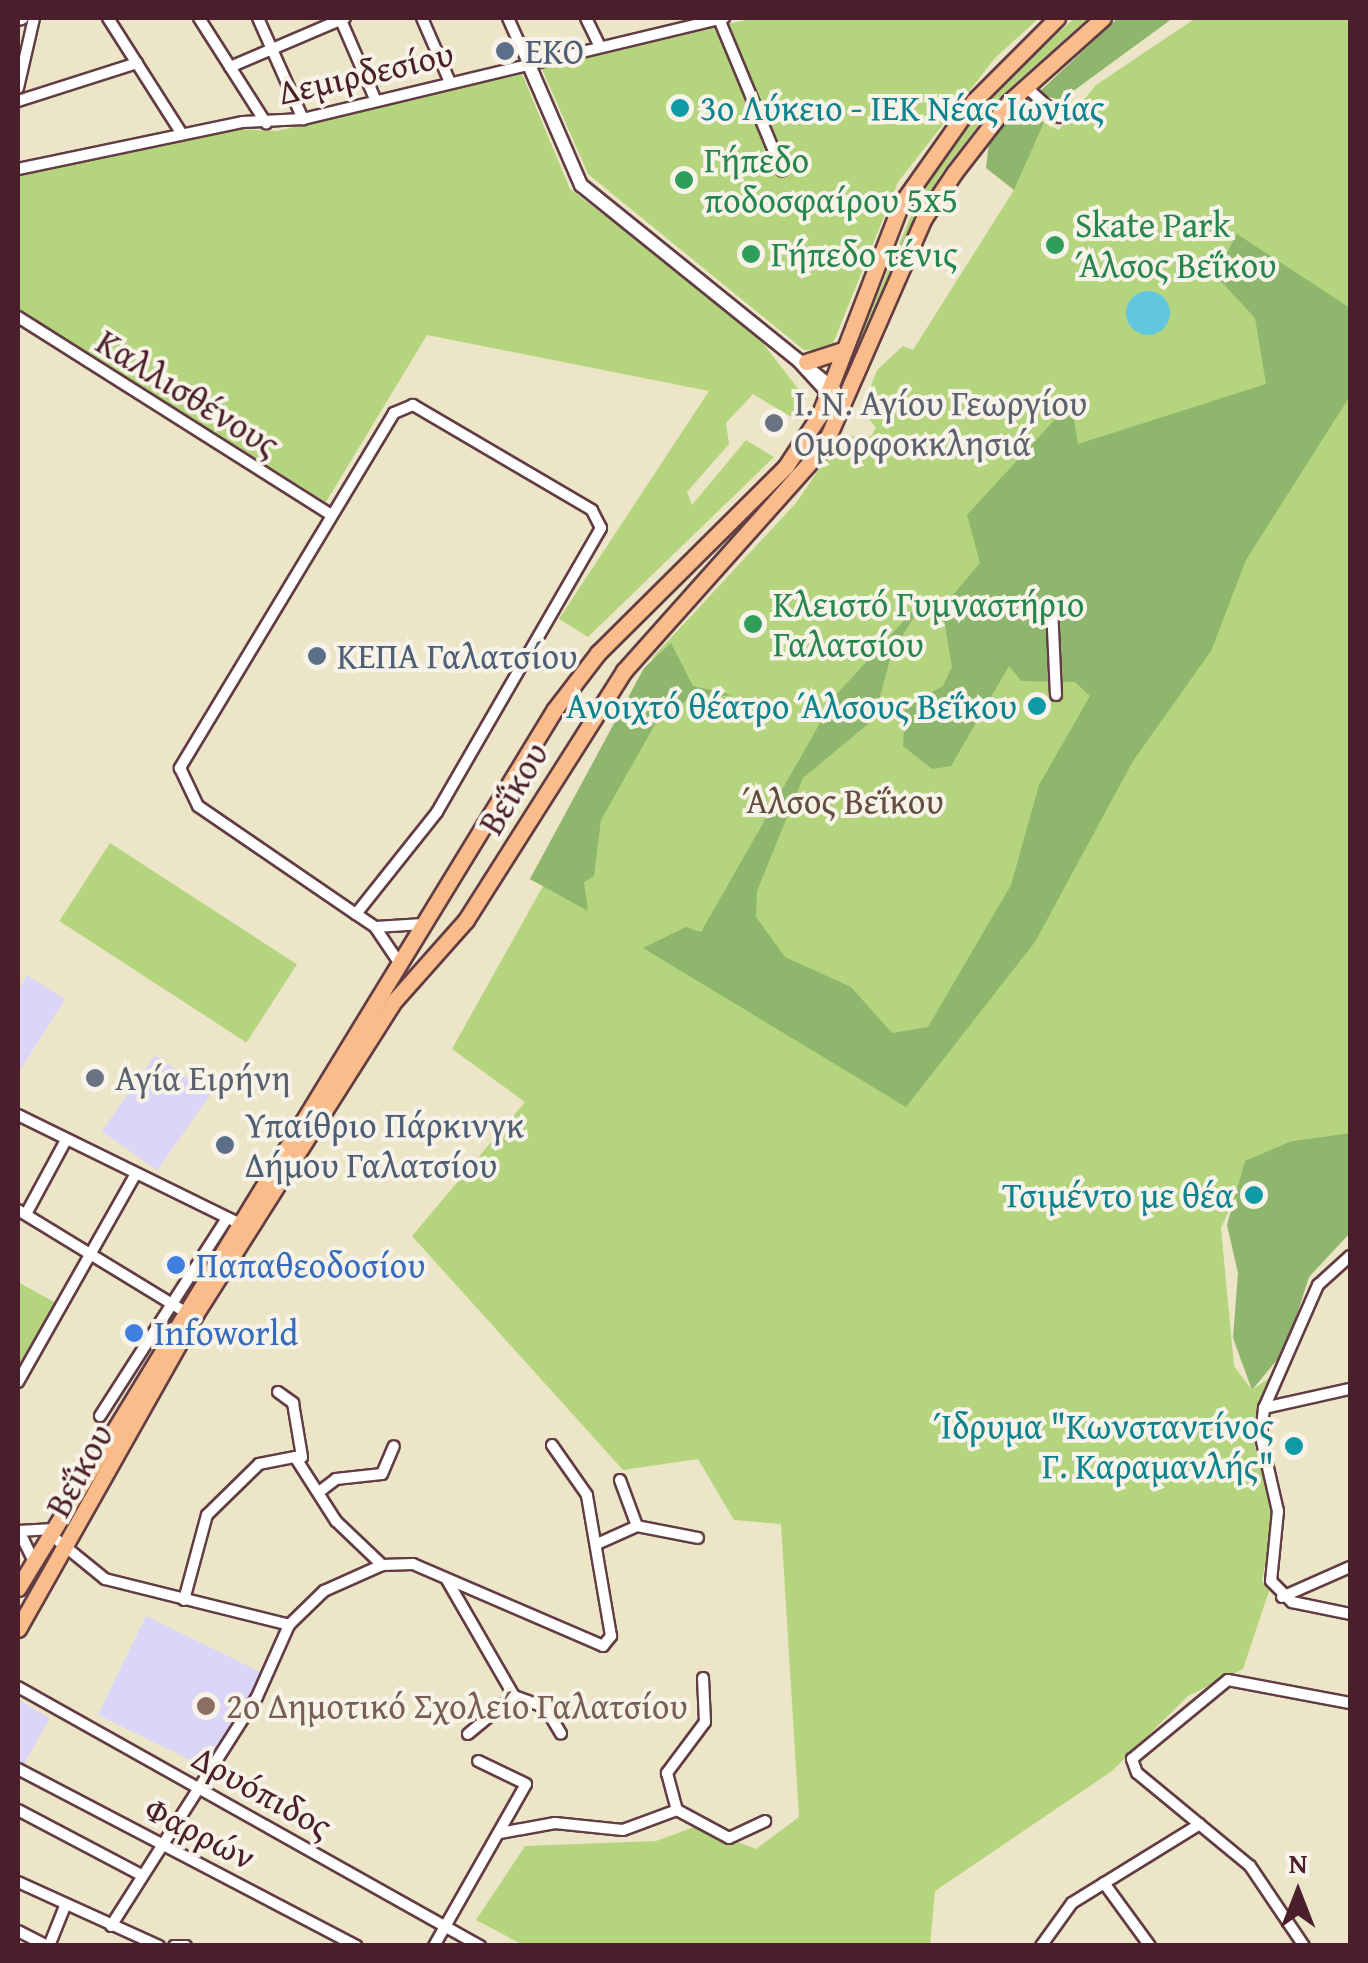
<!DOCTYPE html>
<html>
<head>
<meta charset="utf-8">
<style>
  body { margin:0 }
  #map { position:relative; width:1368px; height:1963px; overflow:hidden; background:#ede5c8; font-family:"Gentium Book Plus",serif }
  div>[style] { position:absolute }
  [style*='--x'] { left:calc(var(--x)*1px); top:calc(var(--y)*1px); width:calc(var(--w)*1px); rotate:calc(var(--a)*1deg) }
  .built>* { inset:0; background:#dbd6f7; transform-origin:0 0 }
  .green>* { inset:0; background:#b4d57e; transform-origin:0 0 }
  .forest>* { inset:0; background:#8fb66d }
  .water>* { inset:0; background:#61c7de }
  .round { border-radius:50% }
  .roads { filter:drop-shadow(2px 0 #623d43) drop-shadow(-2px 0 #623d43) drop-shadow(0 2px #623d43) drop-shadow(0 -2px #623d43) }
  .minor>* { height:10px; margin:-5px; padding:0 5px; transform-origin:5px; border-radius:5px; background:#fff }
  .tertiary>* { height:12px; margin:-6px; padding:0 6px; transform-origin:6px; border-radius:6px; background:#fff }
  .primary>* { height:15px; margin:-7.5px; padding:0 7.5px; transform-origin:7.5px; border-radius:7.5px; background:#f9bc8a }
  .dots>* { width:28px; height:28px; translate:-50% -50%; box-sizing:border-box; border:5px solid #f7f3e8; border-radius:50% }
  span { translate:-50% -50%; white-space:nowrap; text-align:center; line-height:1.15; -webkit-text-stroke:8px #f7f3e8; paint-order:stroke }
  .service-label { font-size:35px; color:#4e5e75 }
  .left { translate:0 -50%; text-align:left }
  .street-label { font-size:35px; color:#4a1f2b }
  .culture-label { font-size:35px; color:#0d838f }
  .right { translate:-100% -50%; text-align:right }
  .leisure-label { font-size:35px; color:#27864d }
  .worship-label { font-size:35px; color:#5b616d }
  .park-label { font-size:35px; color:#644c40 }
  .shop-label { font-size:35px; color:#366cbe }
  .education-label { font-size:35px; color:#785e54 }
  .frame { position:absolute; inset:0; border:20px solid #4a1f2b; pointer-events:none }
  .north { position:absolute; left:1248px; top:1843px; width:100px; height:100px; -webkit-text-stroke:8px #f7f3e8; paint-order:stroke; rotate:0deg; font-size:28px; font-weight:700; line-height:40px; text-align:center; color:#4a1f2b }
  .north::after { content:''; display:block; margin:auto; width:35px; height:45px; background:#4a1f2b; clip-path:polygon(50% 0,100% 100%,50% 72%,0 100%) }
</style>
</head>
<body>
<div id="map">
  <div class="built">
    <div style="clip-path:polygon(27px 975px,65px 999px,18px 1074px,18px 991px)"></div>
    <div style="left:155px;top:1055px;width:68px;height:93px;rotate:35deg"></div>
    <div style="left:146px;top:1616px;width:131px;height:110px;rotate:26deg"></div>
    <div style="clip-path:polygon(18px 1699px,50px 1718px,18px 1775px)"></div>
  </div>
  <div class="green">
    <div style="clip-path:polygon(754px 18px,1039px 18px,995px 58px,898px 182px,830px 351px,804px 350px,588px 174px,542px 69px)"></div>
    <div style="clip-path:polygon(1075px 18px,1088px 18px,1001px 96px,940px 175px,840px 383px,931px 169px,1013px 72px)"></div>
    <div style="clip-path:polygon(1196px 18px,1350px 18px,1350px 1133px,1292px 1141px,1247px 1173px,1221px 1228px,1234px 1366px,1252px 1390px,1272px 1376px,1254px 1443px,1275px 1513px,1262px 1581px,1270px 1588px,1243px 1669px,1188px 1696px,1112px 1771px,935px 1891px,930px 1945px,523px 1945px,476px 1920px,525px 1846px,656px 1841px,697px 1826px,756px 1849px,799px 1817px,781px 1524px,734px 1520px,698px 1459px,623px 1470px,412px 1236px,525px 1102px,452px 1049px,543px 886px,530px 879px,654px 656px,796px 503px,841px 437px,871px 436px,876px 428px,862px 409px,877px 370px,903px 346px,913px 350px,1014px 190px,1044px 123px,1059px 130px,1096px 85px)"></div>
    <div style="clip-path:polygon(522px 74px,570px 189px,752px 329px,806px 399px,798px 421px,753px 394px,726px 423px,729px 444px,687px 492px,692px 505px,746px 440px,774px 457px,588px 637px,559px 619px,709px 391px,427px 335px,326px 502px,18px 310px,18px 174px,236px 129px,277px 131px)"></div>
    <div style="left:110px;top:843px;width:223px;height:93px;rotate:33deg"></div>
    <div style="clip-path:polygon(18px 1282px,56px 1303px,18px 1374px)"></div>
  </div>
  <div class="forest">
    <div style="clip-path:polygon(1118px 18px,1173px 18px,1061px 100px,1037px 94px)"></div>
    <div style="clip-path:polygon(1029px 95px,1044px 123px,1014px 190px,986px 168px,989px 143px)"></div>
    <div style="clip-path:polygon(1237px 234px,1350px 308px,1350px 396px,1246px 560px,1211px 651px,1133px 761px,1035px 942px,906px 1107px,643px 948px,686px 927px,701px 932px,836px 695px,930px 592px,892px 652px,874px 719px,803px 778px,757px 891px,756px 917px,785px 957px,851px 987px,892px 1033px,928px 1027px,1011px 885px,1039px 785px,1090px 696px,1075px 682px,1021px 681px,1009px 666px,951px 766px,932px 769px,903px 746px,905px 708px,943px 686px,952px 667px,942px 608px,980px 563px,967px 515px,1071px 402px,1078px 444px,1266px 384px,1255px 318px,1215px 275px)"></div>
    <div style="clip-path:polygon(671px 643px,693px 686px,733px 695px,689px 699px,657px 721px,601px 820px,594px 876px,584px 882px,588px 911px,530px 879px,644px 668px)"></div>
    <div style="clip-path:polygon(1350px 1133px,1350px 1233px,1309px 1277px,1286px 1349px,1252px 1390px,1233px 1338px,1238px 1273px,1227px 1225px,1245px 1161px,1292px 1141px)"></div>
  </div>
  <div class="water">
    <div class="round" style="left:1126px;top:291px;width:44px;height:44px"></div>
  </div>
  <div class="roads">
    <div class="minor">
      <div style="--x:108;--y:18;--w:138;--a:57.5"></div>
      <div style="--x:199;--y:18;--w:125;--a:57.5"></div>
      <div style="--x:258;--y:18;--w:111;--a:66"></div>
      <div style="--x:340;--y:18;--w:90;--a:66.6"></div>
      <div style="--x:422;--y:18;--w:70;--a:66.4"></div>
      <div style="--x:508;--y:18;--w:51;--a:65.9"></div>
      <div style="--x:586;--y:18;--w:32;--a:64"></div>
      <div style="--x:719;--y:19;--w:164;--a:67.4"></div>
      <div style="--x:230;--y:67;--w:125;--a:-23.1"></div>
      <div style="--x:1025;--y:86;--w:46;--a:42.4"></div>
      <div style="--x:18;--y:88;--w:72;--a:-77.1"></div>
      <div style="--x:18;--y:101;--w:125;--a:-17.7"></div>
      <div style="--x:18;--y:169;--w:230;--a:-11.8"></div>
      <div style="--x:243;--y:122;--w:60;--a:-2.9"></div>
      <div style="--x:303;--y:119;--w:433;--a:-13.5"></div>
      <div style="--x:18;--y:317;--w:369;--a:32.3"></div>
      <div style="--x:1052;--y:607;--w:88;--a:87.4"></div>
      <div style="--x:356;--y:914;--w:130;--a:-51.5"></div>
      <div style="--x:437;--y:812;--w:328;--a:-60"></div>
      <div style="--x:601;--y:528;--w:20;--a:-117"></div>
      <div style="--x:592;--y:510;--w:208;--a:-149.6"></div>
      <div style="--x:413;--y:405;--w:21;--a:157"></div>
      <div style="--x:394;--y:413;--w:415;--a:121.1"></div>
      <div style="--x:180;--y:768;--w:42;--a:64.7"></div>
      <div style="--x:198;--y:806;--w:191;--a:34.4"></div>
      <div style="--x:356;--y:914;--w:23;--a:34"></div>
      <div style="--x:375;--y:927;--w:45;--a:56"></div>
      <div style="--x:376;--y:927;--w:47;--a:-3.7"></div>
      <div style="--x:18;--y:1115;--w:243;--a:26.1"></div>
      <div style="--x:18;--y:1210;--w:192;--a:31.4"></div>
      <div style="--x:26;--y:1214;--w:82;--a:-61.6"></div>
      <div style="--x:1350;--y:1256;--w:43;--a:137.8"></div>
      <div style="--x:1318;--y:1285;--w:134;--a:113.7"></div>
      <div style="--x:1264;--y:1408;--w:29;--a:96"></div>
      <div style="--x:1261;--y:1437;--w:76;--a:77.1"></div>
      <div style="--x:1278;--y:1511;--w:70;--a:95.7"></div>
      <div style="--x:1271;--y:1581;--w:30;--a:45"></div>
      <div style="--x:1292;--y:1602;--w:59;--a:11.7"></div>
      <div style="--x:18;--y:1382;--w:238;--a:-60.5"></div>
      <div style="--x:278;--y:1392;--w:19;--a:36"></div>
      <div style="--x:293;--y:1403;--w:55;--a:80.5"></div>
      <div style="--x:1264;--y:1408;--w:88;--a:-12.5"></div>
      <div style="--x:100;--y:1416;--w:235;--a:-57.3"></div>
      <div style="--x:319;--y:1492;--w:21;--a:-37"></div>
      <div style="--x:336;--y:1479;--w:46;--a:-6.2"></div>
      <div style="--x:382;--y:1474;--w:30;--a:-67"></div>
      <div style="--x:637;--y:1526;--w:62;--a:11.1"></div>
      <div style="--x:18;--y:1531;--w:36;--a:-3"></div>
      <div style="--x:20;--y:1533;--w:32;--a:64"></div>
      <div style="--x:51;--y:1535;--w:70;--a:39.2"></div>
      <div style="--x:105;--y:1579;--w:190;--a:14"></div>
      <div style="--x:289;--y:1625;--w:49;--a:-44.2"></div>
      <div style="--x:324;--y:1591;--w:64;--a:-24.1"></div>
      <div style="--x:382;--y:1565;--w:31;--a:-2"></div>
      <div style="--x:413;--y:1564;--w:207;--a:23.3"></div>
      <div style="--x:603;--y:1646;--w:13;--a:-51"></div>
      <div style="--x:611;--y:1636;--w:143;--a:-99.7"></div>
      <div style="--x:587;--y:1495;--w:61;--a:-125"></div>
      <div style="--x:597;--y:1544;--w:44;--a:-24.2"></div>
      <div style="--x:637;--y:1526;--w:49;--a:-110.3"></div>
      <div style="--x:447;--y:1580;--w:134;--a:60"></div>
      <div style="--x:514;--y:1696;--w:33;--a:20"></div>
      <div style="--x:545;--y:1707;--w:31;--a:59"></div>
      <div style="--x:1282;--y:1597;--w:74;--a:-23.8"></div>
      <div style="--x:184;--y:1600;--w:88;--a:-74.9"></div>
      <div style="--x:207;--y:1515;--w:73;--a:-44.4"></div>
      <div style="--x:259;--y:1464;--w:37;--a:-11"></div>
      <div style="--x:295;--y:1457;--w:76;--a:57.4"></div>
      <div style="--x:336;--y:1521;--w:64;--a:43.7"></div>
      <div style="--x:703;--y:1678;--w:44;--a:87.4"></div>
      <div style="--x:705;--y:1722;--w:64;--a:126.7"></div>
      <div style="--x:667;--y:1773;--w:38;--a:75"></div>
      <div style="--x:677;--y:1810;--w:59;--a:28.3"></div>
      <div style="--x:729;--y:1838;--w:40;--a:-25"></div>
      <div style="--x:18;--y:1687;--w:530;--a:29.28"></div>
      <div style="--x:468;--y:1734;--w:60;--a:-39.6"></div>
      <div style="--x:18;--y:1769;--w:382;--a:27.6"></div>
      <div style="--x:18;--y:1810;--w:141;--a:27.8"></div>
      <div style="--x:500;--y:1833;--w:56;--a:-10.3"></div>
      <div style="--x:555;--y:1823;--w:68;--a:5.9"></div>
      <div style="--x:623;--y:1830;--w:58;--a:-20.3"></div>
      <div style="--x:18;--y:1882;--w:155;--a:24.4"></div>
      <div style="--x:1104;--y:1883;--w:78;--a:53.9"></div>
      <div style="--x:111;--y:1926;--w:272;--a:-57.5"></div>
      <div style="--x:257;--y:1697;--w:79;--a:-66"></div>
      <div style="--x:18;--y:1931;--w:34;--a:27"></div>
      <div style="--x:49;--y:1946;--w:43;--a:-68.2"></div>
      <div style="--x:174;--y:1946;--w:12;--a:0"></div>
      <div style="--x:434;--y:1946;--w:186;--a:-60.4"></div>
      <div style="--x:526;--y:1784;--w:53;--a:-154.4"></div>
      <div style="--x:1041;--y:1946;--w:53;--a:-54.2"></div>
      <div style="--x:1072;--y:1903;--w:150;--a:-31.7"></div>
      <div style="--x:1304;--y:1946;--w:97;--a:-124"></div>
      <div style="--x:1250;--y:1866;--w:146;--a:-140.5"></div>
      <div style="--x:1137;--y:1773;--w:15;--a:-110"></div>
      <div style="--x:1132;--y:1759;--w:124;--a:-39.5"></div>
      <div style="--x:1228;--y:1680;--w:124;--a:10.7"></div>
    </div>
    <div class="tertiary">
      <div style="--x:18;--y:19;--w:4;--a:-14"></div>
      <div style="--x:529;--y:65;--w:131;--a:66.6"></div>
      <div style="--x:581;--y:185;--w:325;--a:38.9"></div>
      <div style="--x:798;--y:360;--w:67;--a:47.4"></div>
    </div>
    <div class="primary">
      <div style="--x:806;--y:362;--w:39;--a:-18"></div>
      <div style="--x:18;--y:1588;--w:1030;--a:-58.58"></div>
      <div style="--x:555;--y:709;--w:71;--a:-52.5"></div>
      <div style="--x:598;--y:653;--w:265;--a:-44.8"></div>
      <div style="--x:786;--y:466;--w:60;--a:-56.6"></div>
      <div style="--x:819;--y:416;--w:227;--a:-68.9"></div>
      <div style="--x:901;--y:204;--w:125;--a:-54.8"></div>
      <div style="--x:973;--y:102;--w:119;--a:-45"></div>
      <div style="--x:18;--y:1629;--w:363;--a:-60.6"></div>
      <div style="--x:196;--y:1313;--w:371;--a:-57.6"></div>
      <div style="--x:395;--y:1000;--w:107;--a:-48.4"></div>
      <div style="--x:466;--y:920;--w:295;--a:-57.6"></div>
      <div style="--x:624;--y:671;--w:299;--a:-48.3"></div>
      <div style="--x:823;--y:448;--w:251;--a:-66.3"></div>
      <div style="--x:924;--y:218;--w:54;--a:-56.3"></div>
      <div style="--x:954;--y:173;--w:90;--a:-52.2"></div>
      <div style="--x:1009;--y:102;--w:126;--a:-41.8"></div>
    </div>
  </div>
  <div class="dots">
    <div style="left:505px;top:51px;background:#5c6f8a"></div>
    <div style="left:680px;top:108px;background:#0f9aa8"></div>
    <div style="left:684px;top:180px;background:#2e9e5b"></div>
    <div style="left:1055px;top:245px;background:#2e9e5b"></div>
    <div style="left:751px;top:254px;background:#2e9e5b"></div>
    <div style="left:774px;top:423px;background:#6b7280"></div>
    <div style="left:753px;top:624px;background:#2e9e5b"></div>
    <div style="left:317px;top:656px;background:#5c6f8a"></div>
    <div style="left:1037px;top:706px;background:#0f9aa8"></div>
    <div style="left:95px;top:1078px;background:#6b7280"></div>
    <div style="left:225px;top:1145px;background:#5c6f8a"></div>
    <div style="left:1254px;top:1195px;background:#0f9aa8"></div>
    <div style="left:176px;top:1265px;background:#3f7fe0"></div>
    <div style="left:134px;top:1333px;background:#3f7fe0"></div>
    <div style="left:1294px;top:1446px;background:#0f9aa8"></div>
    <div style="left:206px;top:1706px;background:#8d6e63"></div>
  </div>
  <div class="service-label">
    <span class="left" style="left:525px;top:51px">ΕΚΟ</span>
    <span class="left" style="left:337px;top:656px">ΚΕΠΑ Γαλατσίου</span>
    <span class="left" style="left:245px;top:1145px">Υπαίθριο Πάρκινγκ<br>Δήμου Γαλατσίου</span>
  </div>
  <div class="street-label">
    <span style="left:366px;top:73px;rotate:-13deg">Δεμιρδεσίου</span>
    <span style="left:188px;top:393px;rotate:32deg">Καλλισθένους</span>
    <span style="left:513px;top:788px;rotate:-59deg">Βεΐκου</span>
    <span style="left:79px;top:1470px;rotate:-61deg">Βεΐκου</span>
    <span style="left:262px;top:1792px;rotate:29deg">Δρυόπιδος</span>
    <span style="left:200px;top:1833px;rotate:27deg">Φαρρών</span>
  </div>
  <div class="culture-label">
    <span class="left" style="left:700px;top:108px">3ο Λύκειο - ΙΕΚ Νέας Ιωνίας</span>
    <span class="right" style="left:1017px;top:706px">Ανοιχτό θέατρο Άλσους Βεΐκου</span>
    <span class="right" style="left:1234px;top:1195px">Τσιμέντο με θέα</span>
    <span class="right" style="left:1274px;top:1446px">Ίδρυμα "Κωνσταντίνος<br>Γ. Καραμανλής"</span>
  </div>
  <div class="leisure-label">
    <span class="left" style="left:704px;top:180px">Γήπεδο<br>ποδοσφαίρου 5x5</span>
    <span class="left" style="left:1075px;top:245px">Skate Park<br>Άλσος Βεΐκου</span>
    <span class="left" style="left:771px;top:254px">Γήπεδο τένις</span>
    <span class="left" style="left:773px;top:624px">Κλειστό Γυμναστήριο<br>Γαλατσίου</span>
  </div>
  <div class="worship-label">
    <span class="left" style="left:794px;top:423px">Ι. Ν. Αγίου Γεωργίου<br>Ομορφοκκλησιά</span>
    <span class="left" style="left:115px;top:1078px">Αγία Ειρήνη</span>
  </div>
  <div class="park-label">
    <span style="left:843px;top:801px">Άλσος Βεΐκου</span>
  </div>
  <div class="shop-label">
    <span class="left" style="left:196px;top:1265px">Παπαθεοδοσίου</span>
    <span class="left" style="left:154px;top:1333px">Infoworld</span>
  </div>
  <div class="education-label">
    <span class="left" style="left:226px;top:1706px">2ο Δημοτικό Σχολείο Γαλατσίου</span>
  </div>
  <div class="frame"></div>
  <div class="north">N</div>
</div>
</body>
</html>
